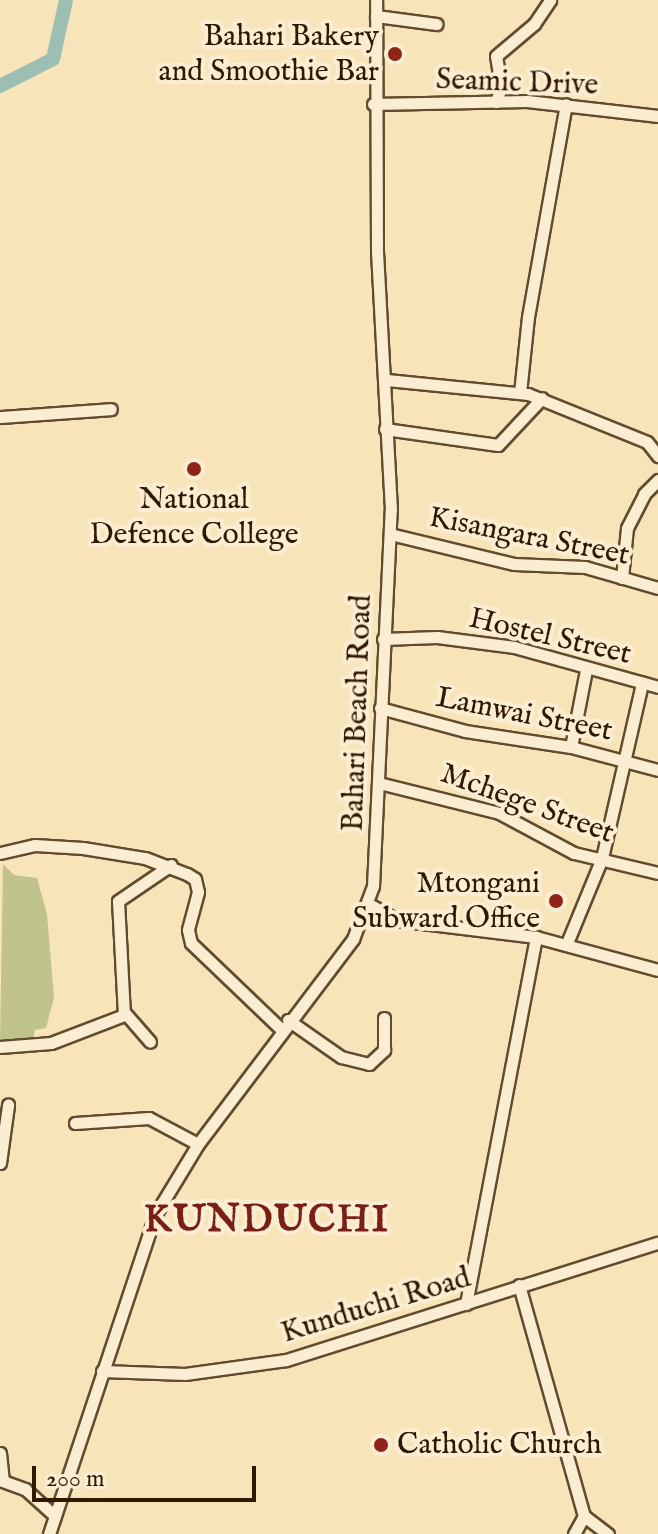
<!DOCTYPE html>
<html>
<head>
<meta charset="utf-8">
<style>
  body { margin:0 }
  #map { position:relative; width:658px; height:1534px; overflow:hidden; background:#f7e4b9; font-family:"IM FELL English",serif }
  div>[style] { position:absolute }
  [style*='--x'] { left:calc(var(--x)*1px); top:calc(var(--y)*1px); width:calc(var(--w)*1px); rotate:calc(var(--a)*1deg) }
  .green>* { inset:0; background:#c1c38c }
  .river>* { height:14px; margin:-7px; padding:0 7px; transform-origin:7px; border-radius:7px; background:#9dbeb2 }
  .roads { filter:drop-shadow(2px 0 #624b2e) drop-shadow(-2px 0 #624b2e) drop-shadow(0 2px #624b2e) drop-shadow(0 -2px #624b2e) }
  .minor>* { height:11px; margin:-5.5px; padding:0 5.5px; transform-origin:5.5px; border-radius:5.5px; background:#faedd2 }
  .dots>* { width:22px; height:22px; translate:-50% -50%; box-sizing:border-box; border:4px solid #faedd2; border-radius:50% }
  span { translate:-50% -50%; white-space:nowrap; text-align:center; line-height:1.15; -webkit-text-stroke:8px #faedd2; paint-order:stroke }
  .poi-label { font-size:30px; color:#311800 }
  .right { translate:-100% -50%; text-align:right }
  .left { translate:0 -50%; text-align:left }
  .street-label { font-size:30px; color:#311800 }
  .district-label { font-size:38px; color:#7a1f14; font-weight:700; letter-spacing:2px }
  .scale { position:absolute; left:32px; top:1466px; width:224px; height:36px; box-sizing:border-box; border:4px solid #311800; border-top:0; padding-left:10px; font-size:24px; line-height:28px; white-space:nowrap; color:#311800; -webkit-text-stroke:6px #faedd2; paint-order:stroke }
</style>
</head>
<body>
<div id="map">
  <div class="green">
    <div style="clip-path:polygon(3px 864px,14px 875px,37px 878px,47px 914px,54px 998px,46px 1028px,35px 1030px,33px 1041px,0 1042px)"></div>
  </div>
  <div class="river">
    <div style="--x:0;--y:86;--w:59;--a:-27"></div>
    <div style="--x:53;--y:59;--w:60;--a:-77.6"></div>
  </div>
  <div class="roads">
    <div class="minor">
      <div style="--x:376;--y:16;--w:61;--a:7.6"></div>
      <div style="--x:496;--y:102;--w:16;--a:-72"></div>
      <div style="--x:501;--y:87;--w:31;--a:-99"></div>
      <div style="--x:496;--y:56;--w:50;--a:-40.1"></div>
      <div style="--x:534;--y:24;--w:29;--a:-56"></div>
      <div style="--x:373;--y:104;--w:154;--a:-1.1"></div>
      <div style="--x:527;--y:101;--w:132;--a:6.5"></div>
      <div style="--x:387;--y:380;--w:142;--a:5.7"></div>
      <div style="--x:528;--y:394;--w:128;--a:22"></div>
      <div style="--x:647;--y:442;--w:18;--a:52"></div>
      <div style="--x:520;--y:393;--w:76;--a:-84"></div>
      <div style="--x:528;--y:317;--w:216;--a:-79.9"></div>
      <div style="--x:0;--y:417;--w:111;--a:-4.1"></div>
      <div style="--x:385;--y:429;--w:114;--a:8.1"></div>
      <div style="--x:498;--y:445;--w:64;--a:-46.9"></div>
      <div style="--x:390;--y:534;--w:128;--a:13.6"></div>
      <div style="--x:514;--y:564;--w:71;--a:2.4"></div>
      <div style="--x:585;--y:567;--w:76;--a:16"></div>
      <div style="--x:622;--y:578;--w:50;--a:-84.3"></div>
      <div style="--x:627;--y:528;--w:38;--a:-63"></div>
      <div style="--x:644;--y:494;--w:20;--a:-45"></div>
      <div style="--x:383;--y:639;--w:54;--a:-2.1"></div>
      <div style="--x:437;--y:637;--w:78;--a:7.4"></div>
      <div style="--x:514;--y:647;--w:149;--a:15.5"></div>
      <div style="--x:380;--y:708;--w:88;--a:15.1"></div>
      <div style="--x:465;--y:731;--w:107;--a:8.6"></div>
      <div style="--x:571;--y:747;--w:90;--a:14.8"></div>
      <div style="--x:571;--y:747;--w:78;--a:-79"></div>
      <div style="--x:379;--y:783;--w:124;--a:14"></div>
      <div style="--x:499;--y:813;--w:85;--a:28.1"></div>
      <div style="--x:574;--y:853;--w:86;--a:13.4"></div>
      <div style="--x:0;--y:853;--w:36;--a:-13"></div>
      <div style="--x:35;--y:845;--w:48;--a:3.6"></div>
      <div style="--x:83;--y:848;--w:63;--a:9.2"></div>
      <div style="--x:145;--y:858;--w:45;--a:20.9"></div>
      <div style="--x:187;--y:874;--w:9;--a:32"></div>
      <div style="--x:195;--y:879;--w:13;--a:77"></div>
      <div style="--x:198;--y:892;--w:39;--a:105"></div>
      <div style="--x:188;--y:930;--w:13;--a:77"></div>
      <div style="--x:191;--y:943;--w:124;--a:43.7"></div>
      <div style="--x:369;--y:904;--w:32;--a:30"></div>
      <div style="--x:397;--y:920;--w:140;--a:7"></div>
      <div style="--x:536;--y:937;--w:126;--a:15.1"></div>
      <div style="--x:567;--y:943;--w:92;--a:-67.6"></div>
      <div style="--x:602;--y:858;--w:180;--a:-77.1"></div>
      <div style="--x:125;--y:1013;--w:38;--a:49"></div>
      <div style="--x:288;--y:1020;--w:65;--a:34.9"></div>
      <div style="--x:341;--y:1057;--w:29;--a:14"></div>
      <div style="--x:369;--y:1064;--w:21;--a:-43"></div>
      <div style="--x:384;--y:1050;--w:32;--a:-90"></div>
      <div style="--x:0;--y:1047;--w:51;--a:-4.5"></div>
      <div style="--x:51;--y:1043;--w:78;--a:-21"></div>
      <div style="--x:124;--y:1015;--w:114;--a:-93"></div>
      <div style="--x:118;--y:901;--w:64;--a:-34.2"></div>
      <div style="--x:75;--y:1123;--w:74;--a:-3.9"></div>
      <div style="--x:149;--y:1118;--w:55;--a:28"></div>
      <div style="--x:0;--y:1163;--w:59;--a:-82.1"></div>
      <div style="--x:519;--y:1285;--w:240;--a:74.3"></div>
      <div style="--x:584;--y:1516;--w:30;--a:37"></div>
      <div style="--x:466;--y:1304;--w:374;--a:-79.2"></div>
      <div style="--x:102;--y:1371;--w:83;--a:2.1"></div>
      <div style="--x:185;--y:1374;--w:102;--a:-7.9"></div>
      <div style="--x:286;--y:1360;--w:390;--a:-17.5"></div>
      <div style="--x:0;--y:1453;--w:28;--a:84"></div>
      <div style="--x:0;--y:1480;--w:27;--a:20"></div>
      <div style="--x:25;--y:1489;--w:40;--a:42"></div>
      <div style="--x:49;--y:1534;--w:336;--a:-71.6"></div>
      <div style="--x:155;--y:1215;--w:83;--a:-58.8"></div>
      <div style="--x:198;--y:1144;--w:257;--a:-52.9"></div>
      <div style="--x:353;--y:939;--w:57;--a:-69.3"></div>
      <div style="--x:373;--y:886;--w:376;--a:-87.3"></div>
      <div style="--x:391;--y:510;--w:259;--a:-93.1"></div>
      <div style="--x:377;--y:251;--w:251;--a:-90.2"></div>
      <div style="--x:574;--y:1534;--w:21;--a:-61"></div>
    </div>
  </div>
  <div class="dots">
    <div style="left:395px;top:54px;background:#8f2418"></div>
    <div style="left:194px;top:469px;background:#8f2418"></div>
    <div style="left:556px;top:901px;background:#8f2418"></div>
    <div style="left:381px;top:1445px;background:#8f2418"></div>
  </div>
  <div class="poi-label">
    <span class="right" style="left:379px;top:54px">Bahari Bakery<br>and Smoothie Bar</span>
    <span style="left:194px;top:517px">National<br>Defence College</span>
    <span class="right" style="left:540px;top:901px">Mtongani<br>Subward Office</span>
    <span class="left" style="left:397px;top:1445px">Catholic Church</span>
  </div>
  <div class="street-label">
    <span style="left:517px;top:83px;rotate:2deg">Seamic Drive</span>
    <span style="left:529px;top:537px;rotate:11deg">Kisangara Street</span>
    <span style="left:550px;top:637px;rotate:13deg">Hostel Street</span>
    <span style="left:358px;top:713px;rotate:-88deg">Bahari Beach Road</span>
    <span style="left:524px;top:715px;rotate:11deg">Lamwai Street</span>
    <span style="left:527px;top:804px;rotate:20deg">Mchege Street</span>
    <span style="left:376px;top:1306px;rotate:-17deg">Kunduchi Road</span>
  </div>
  <div class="district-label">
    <span style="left:267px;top:1222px">KUNDUCHI</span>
  </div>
  <div class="scale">200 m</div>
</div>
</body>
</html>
